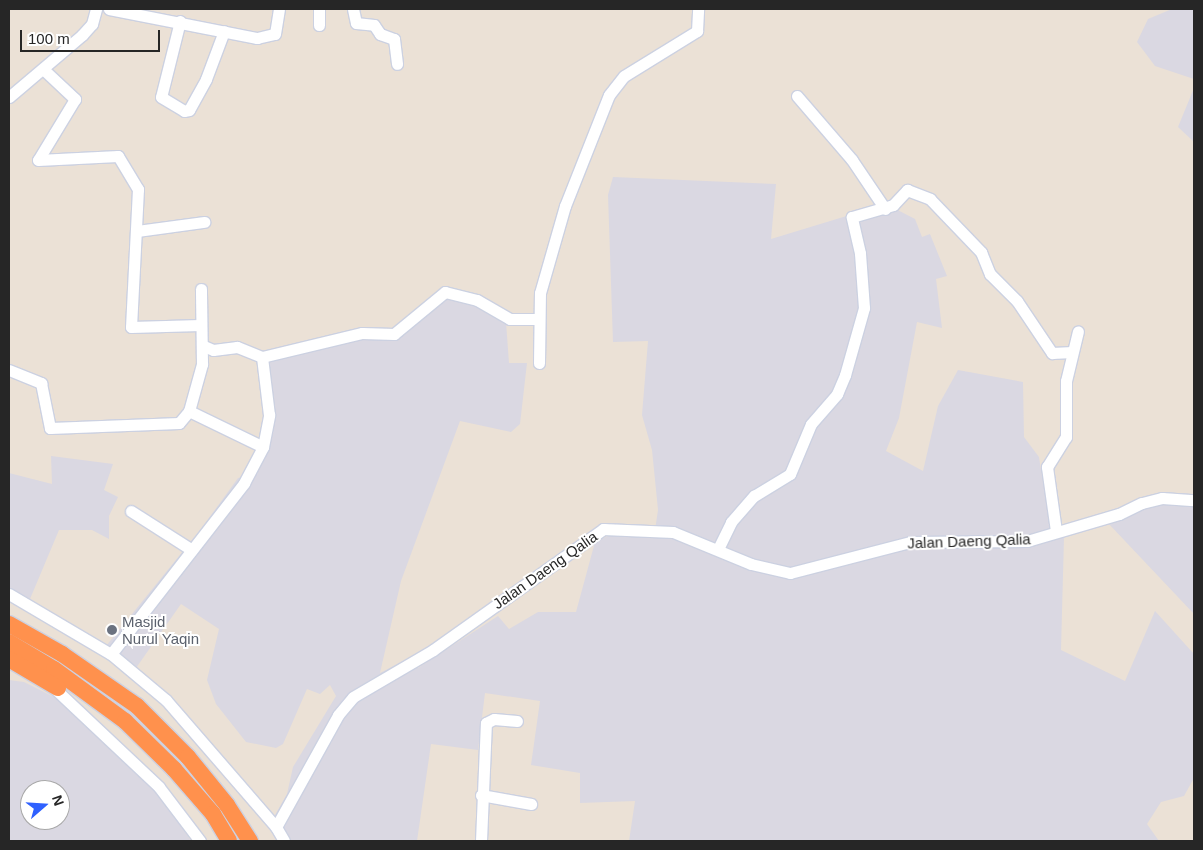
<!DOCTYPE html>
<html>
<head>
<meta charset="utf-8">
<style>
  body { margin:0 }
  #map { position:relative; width:1203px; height:850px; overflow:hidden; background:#ebe1d6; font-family:Arial,sans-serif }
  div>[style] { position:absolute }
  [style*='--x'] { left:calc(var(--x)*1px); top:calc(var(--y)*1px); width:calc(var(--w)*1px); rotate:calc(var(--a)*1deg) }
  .industrial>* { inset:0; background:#dad8e2 }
  .roads { filter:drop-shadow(1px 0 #ccd1e1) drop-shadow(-1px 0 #ccd1e1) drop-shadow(0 1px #ccd1e1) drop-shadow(0 -1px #ccd1e1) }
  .minor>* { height:11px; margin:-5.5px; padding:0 5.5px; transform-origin:5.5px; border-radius:5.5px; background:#fff }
  .highway>* { height:16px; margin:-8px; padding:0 8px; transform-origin:8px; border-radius:8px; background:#ff914d }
  .dots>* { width:14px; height:14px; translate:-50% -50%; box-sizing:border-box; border:2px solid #fff; border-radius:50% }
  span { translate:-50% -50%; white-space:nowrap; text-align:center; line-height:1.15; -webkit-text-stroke:4px #fff; paint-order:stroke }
  .street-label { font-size:15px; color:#262626 }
  .worship-label { font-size:15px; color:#5b616d }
  .left { translate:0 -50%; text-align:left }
  .frame { position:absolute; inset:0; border:10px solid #262626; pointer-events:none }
  .north { position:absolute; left:20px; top:780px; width:50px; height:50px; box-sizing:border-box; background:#fff; border:1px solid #a8a8a8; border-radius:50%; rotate:71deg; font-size:14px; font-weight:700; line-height:20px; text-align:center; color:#262626 }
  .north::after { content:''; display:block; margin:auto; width:18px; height:22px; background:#2f61ff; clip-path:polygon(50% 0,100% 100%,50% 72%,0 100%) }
  .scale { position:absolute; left:20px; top:30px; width:140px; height:22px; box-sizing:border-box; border:2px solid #262626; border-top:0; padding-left:6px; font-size:15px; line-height:18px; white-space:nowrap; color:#262626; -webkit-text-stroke:4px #fff; paint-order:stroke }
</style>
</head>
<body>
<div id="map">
  <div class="industrial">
    <div style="clip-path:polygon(1172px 9px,1194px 9px,1194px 79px,1155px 66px,1137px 42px,1148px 19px)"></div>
    <div style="clip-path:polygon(1194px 88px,1194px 142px,1178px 127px)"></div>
    <div style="clip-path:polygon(613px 177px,776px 184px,771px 239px,886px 204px,915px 219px,922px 237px,930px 234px,947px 276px,936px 279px,942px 328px,917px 322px,899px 418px,886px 451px,923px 471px,938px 406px,958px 370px,1023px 382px,1024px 437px,1039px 457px,1050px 527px,1064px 537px,1061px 650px,1125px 681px,1155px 611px,1194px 654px,1194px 778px,1184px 796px,1161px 802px,1147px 824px,1159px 841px,629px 841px,635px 801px,580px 803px,580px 773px,531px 765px,540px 701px,485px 693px,478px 750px,431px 744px,417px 841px,292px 841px,275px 815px,287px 794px,293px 767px,336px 696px,330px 685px,320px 694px,307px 689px,283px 744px,276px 748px,246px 742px,216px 704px,207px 680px,219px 629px,181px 604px,136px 668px,106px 646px,201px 529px,238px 478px,252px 475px,270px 443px,274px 412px,267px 352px,338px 335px,396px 336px,437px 291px,474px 303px,506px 322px,509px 363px,527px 363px,520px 424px,511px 432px,460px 421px,401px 581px,380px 673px,403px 661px,418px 668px,498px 616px,509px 629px,538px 612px,576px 612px,595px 542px,613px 534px,654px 537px,658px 510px,652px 450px,642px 415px,648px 341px,613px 342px,608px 195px)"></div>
    <div style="clip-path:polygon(51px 456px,113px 464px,104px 490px,118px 497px,109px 516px,109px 539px,92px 530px,59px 530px,30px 599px,9px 588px,9px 473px,52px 484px)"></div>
    <div style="clip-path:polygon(1153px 503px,1194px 505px,1194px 614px,1108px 523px)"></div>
    <div style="clip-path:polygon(evenodd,9px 680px,24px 682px,56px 698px,86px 718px,164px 801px,191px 841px,9px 841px,9px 680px,30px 790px,60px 790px,60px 820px,30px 820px,30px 790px)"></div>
  </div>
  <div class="roads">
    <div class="minor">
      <div style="--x:109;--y:9;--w:151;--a:11.1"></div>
      <div style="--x:257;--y:38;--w:18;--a:-13"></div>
      <div style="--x:275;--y:34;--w:25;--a:-81"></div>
      <div style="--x:319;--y:9;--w:16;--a:90"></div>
      <div style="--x:353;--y:9;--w:14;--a:78"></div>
      <div style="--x:356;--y:23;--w:18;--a:6"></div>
      <div style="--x:374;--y:25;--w:11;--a:56"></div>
      <div style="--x:380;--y:34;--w:15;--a:20"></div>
      <div style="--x:394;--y:39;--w:25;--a:83"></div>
      <div style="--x:180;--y:21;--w:78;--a:104"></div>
      <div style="--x:161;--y:97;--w:27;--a:31"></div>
      <div style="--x:184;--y:111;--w:5;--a:-11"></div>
      <div style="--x:189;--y:110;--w:35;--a:-61"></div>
      <div style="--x:206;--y:79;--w:51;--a:-69.4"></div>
      <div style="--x:43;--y:69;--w:44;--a:43.2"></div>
      <div style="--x:75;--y:99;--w:71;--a:121.2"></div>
      <div style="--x:38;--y:160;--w:80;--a:-2.9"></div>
      <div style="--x:118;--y:156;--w:39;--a:59"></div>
      <div style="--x:138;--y:189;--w:138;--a:92.9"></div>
      <div style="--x:131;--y:327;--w:69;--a:-1.7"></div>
      <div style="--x:797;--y:96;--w:84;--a:49.3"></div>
      <div style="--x:852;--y:160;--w:59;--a:56"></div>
      <div style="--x:9;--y:97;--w:96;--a:-40.3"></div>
      <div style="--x:82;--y:35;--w:15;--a:-48"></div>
      <div style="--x:92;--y:24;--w:16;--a:-75"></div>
      <div style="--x:137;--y:231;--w:68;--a:-7.7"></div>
      <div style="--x:262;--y:357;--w:103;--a:-13.5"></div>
      <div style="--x:362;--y:333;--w:32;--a:2"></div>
      <div style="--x:394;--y:334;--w:66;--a:-39.5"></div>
      <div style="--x:445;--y:292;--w:33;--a:14"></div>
      <div style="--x:477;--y:300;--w:38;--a:30"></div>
      <div style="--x:510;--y:319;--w:27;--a:0"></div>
      <div style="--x:539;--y:363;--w:70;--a:-89.2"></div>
      <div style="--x:540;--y:293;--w:91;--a:-74"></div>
      <div style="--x:565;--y:206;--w:119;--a:-68.4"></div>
      <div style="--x:609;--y:95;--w:24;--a:-52"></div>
      <div style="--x:624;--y:76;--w:86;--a:-31.7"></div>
      <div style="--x:697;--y:31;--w:22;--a:-87"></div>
      <div style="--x:9;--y:370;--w:35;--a:22"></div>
      <div style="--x:41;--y:383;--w:46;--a:78.7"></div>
      <div style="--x:50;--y:428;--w:129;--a:-2.2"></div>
      <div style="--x:179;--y:423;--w:16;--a:-50"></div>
      <div style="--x:189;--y:411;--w:82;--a:25.9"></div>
      <div style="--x:189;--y:411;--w:49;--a:-74.5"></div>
      <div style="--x:202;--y:364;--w:75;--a:-90.8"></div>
      <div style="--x:131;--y:511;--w:72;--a:32.6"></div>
      <div style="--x:1056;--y:531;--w:65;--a:-98"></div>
      <div style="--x:1047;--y:467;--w:36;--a:-58"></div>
      <div style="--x:1066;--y:437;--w:56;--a:-90"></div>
      <div style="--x:1066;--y:381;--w:51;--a:-76.5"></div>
      <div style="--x:718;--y:549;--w:30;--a:-64"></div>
      <div style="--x:731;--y:522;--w:35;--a:-49"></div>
      <div style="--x:754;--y:496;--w:42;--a:-31.4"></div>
      <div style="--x:790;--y:474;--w:54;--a:-67.2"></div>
      <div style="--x:811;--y:424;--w:40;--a:-49"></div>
      <div style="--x:837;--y:394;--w:21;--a:-67"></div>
      <div style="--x:845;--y:375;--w:70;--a:-74.2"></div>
      <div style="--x:864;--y:308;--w:55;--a:-94.2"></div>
      <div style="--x:860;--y:253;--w:37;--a:-103"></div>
      <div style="--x:852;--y:217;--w:43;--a:-16.3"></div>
      <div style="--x:893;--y:205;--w:21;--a:-47"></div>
      <div style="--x:907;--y:190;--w:25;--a:21"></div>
      <div style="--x:930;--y:199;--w:74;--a:46.1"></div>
      <div style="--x:981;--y:252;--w:24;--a:68"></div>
      <div style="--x:990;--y:274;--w:38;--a:45"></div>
      <div style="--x:1017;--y:301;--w:63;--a:56.1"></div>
      <div style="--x:1052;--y:353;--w:20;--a:-3"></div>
      <div style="--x:9;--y:594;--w:118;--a:30.5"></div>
      <div style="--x:111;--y:654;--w:72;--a:39.9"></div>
      <div style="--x:166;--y:700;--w:168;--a:49.1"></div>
      <div style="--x:276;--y:827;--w:16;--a:60"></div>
      <div style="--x:111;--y:654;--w:217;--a:-52.1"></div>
      <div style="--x:244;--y:483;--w:41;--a:-62.2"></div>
      <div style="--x:263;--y:447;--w:33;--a:-79"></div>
      <div style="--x:269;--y:415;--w:58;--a:-96.9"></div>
      <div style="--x:262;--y:357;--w:27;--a:-158"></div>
      <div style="--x:237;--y:347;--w:24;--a:173"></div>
      <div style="--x:213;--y:350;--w:10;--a:-156"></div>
      <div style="--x:52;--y:686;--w:147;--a:43.3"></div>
      <div style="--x:159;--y:787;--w:68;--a:52.8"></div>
      <div style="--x:481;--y:795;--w:51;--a:10.2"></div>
      <div style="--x:276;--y:827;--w:128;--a:-61"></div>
      <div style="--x:338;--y:715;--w:23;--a:-50"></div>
      <div style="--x:353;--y:697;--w:93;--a:-30.4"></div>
      <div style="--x:433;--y:650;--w:209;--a:-35.4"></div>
      <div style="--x:603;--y:529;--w:70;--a:2.5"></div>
      <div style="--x:673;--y:532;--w:84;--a:22.3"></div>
      <div style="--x:751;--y:564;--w:40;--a:13"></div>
      <div style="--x:790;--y:573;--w:124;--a:-14.5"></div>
      <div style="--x:910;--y:542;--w:117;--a:-0.5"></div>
      <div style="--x:1027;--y:541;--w:96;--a:-16.4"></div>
      <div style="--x:1119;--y:514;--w:25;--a:-26"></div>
      <div style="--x:1142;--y:503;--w:21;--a:-14"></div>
      <div style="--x:1162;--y:498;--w:32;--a:4"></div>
      <div style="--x:481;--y:841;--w:118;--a:-87.6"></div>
      <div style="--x:486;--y:723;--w:9;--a:-27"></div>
      <div style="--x:494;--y:719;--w:23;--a:5"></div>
    </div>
    <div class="highway">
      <div style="--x:9;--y:624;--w:61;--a:29.5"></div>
      <div style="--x:62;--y:654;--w:91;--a:34.7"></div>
      <div style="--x:137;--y:706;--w:72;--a:45"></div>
      <div style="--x:188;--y:757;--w:62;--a:50.9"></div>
      <div style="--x:227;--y:805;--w:43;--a:57.4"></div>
      <div style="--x:9;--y:642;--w:52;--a:31"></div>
      <div style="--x:54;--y:669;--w:88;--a:36.2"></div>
      <div style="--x:125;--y:721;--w:69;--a:44.4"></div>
      <div style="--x:174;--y:769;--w:60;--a:49.1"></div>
      <div style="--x:213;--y:814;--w:31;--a:59"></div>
      <div style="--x:9;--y:659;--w:57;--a:30.6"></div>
    </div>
  </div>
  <div class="dots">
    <div style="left:112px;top:630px;background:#6b7280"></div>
  </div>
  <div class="street-label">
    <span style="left:969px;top:541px;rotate:-2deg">Jalan Daeng Qalia</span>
    <span style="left:545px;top:570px;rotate:-35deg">Jalan Daeng Qalia</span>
  </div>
  <div class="worship-label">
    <span class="left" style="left:122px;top:630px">Masjid<br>Nurul Yaqin</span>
  </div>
  <div class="frame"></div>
  <div class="north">N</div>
  <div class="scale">100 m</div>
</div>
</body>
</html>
